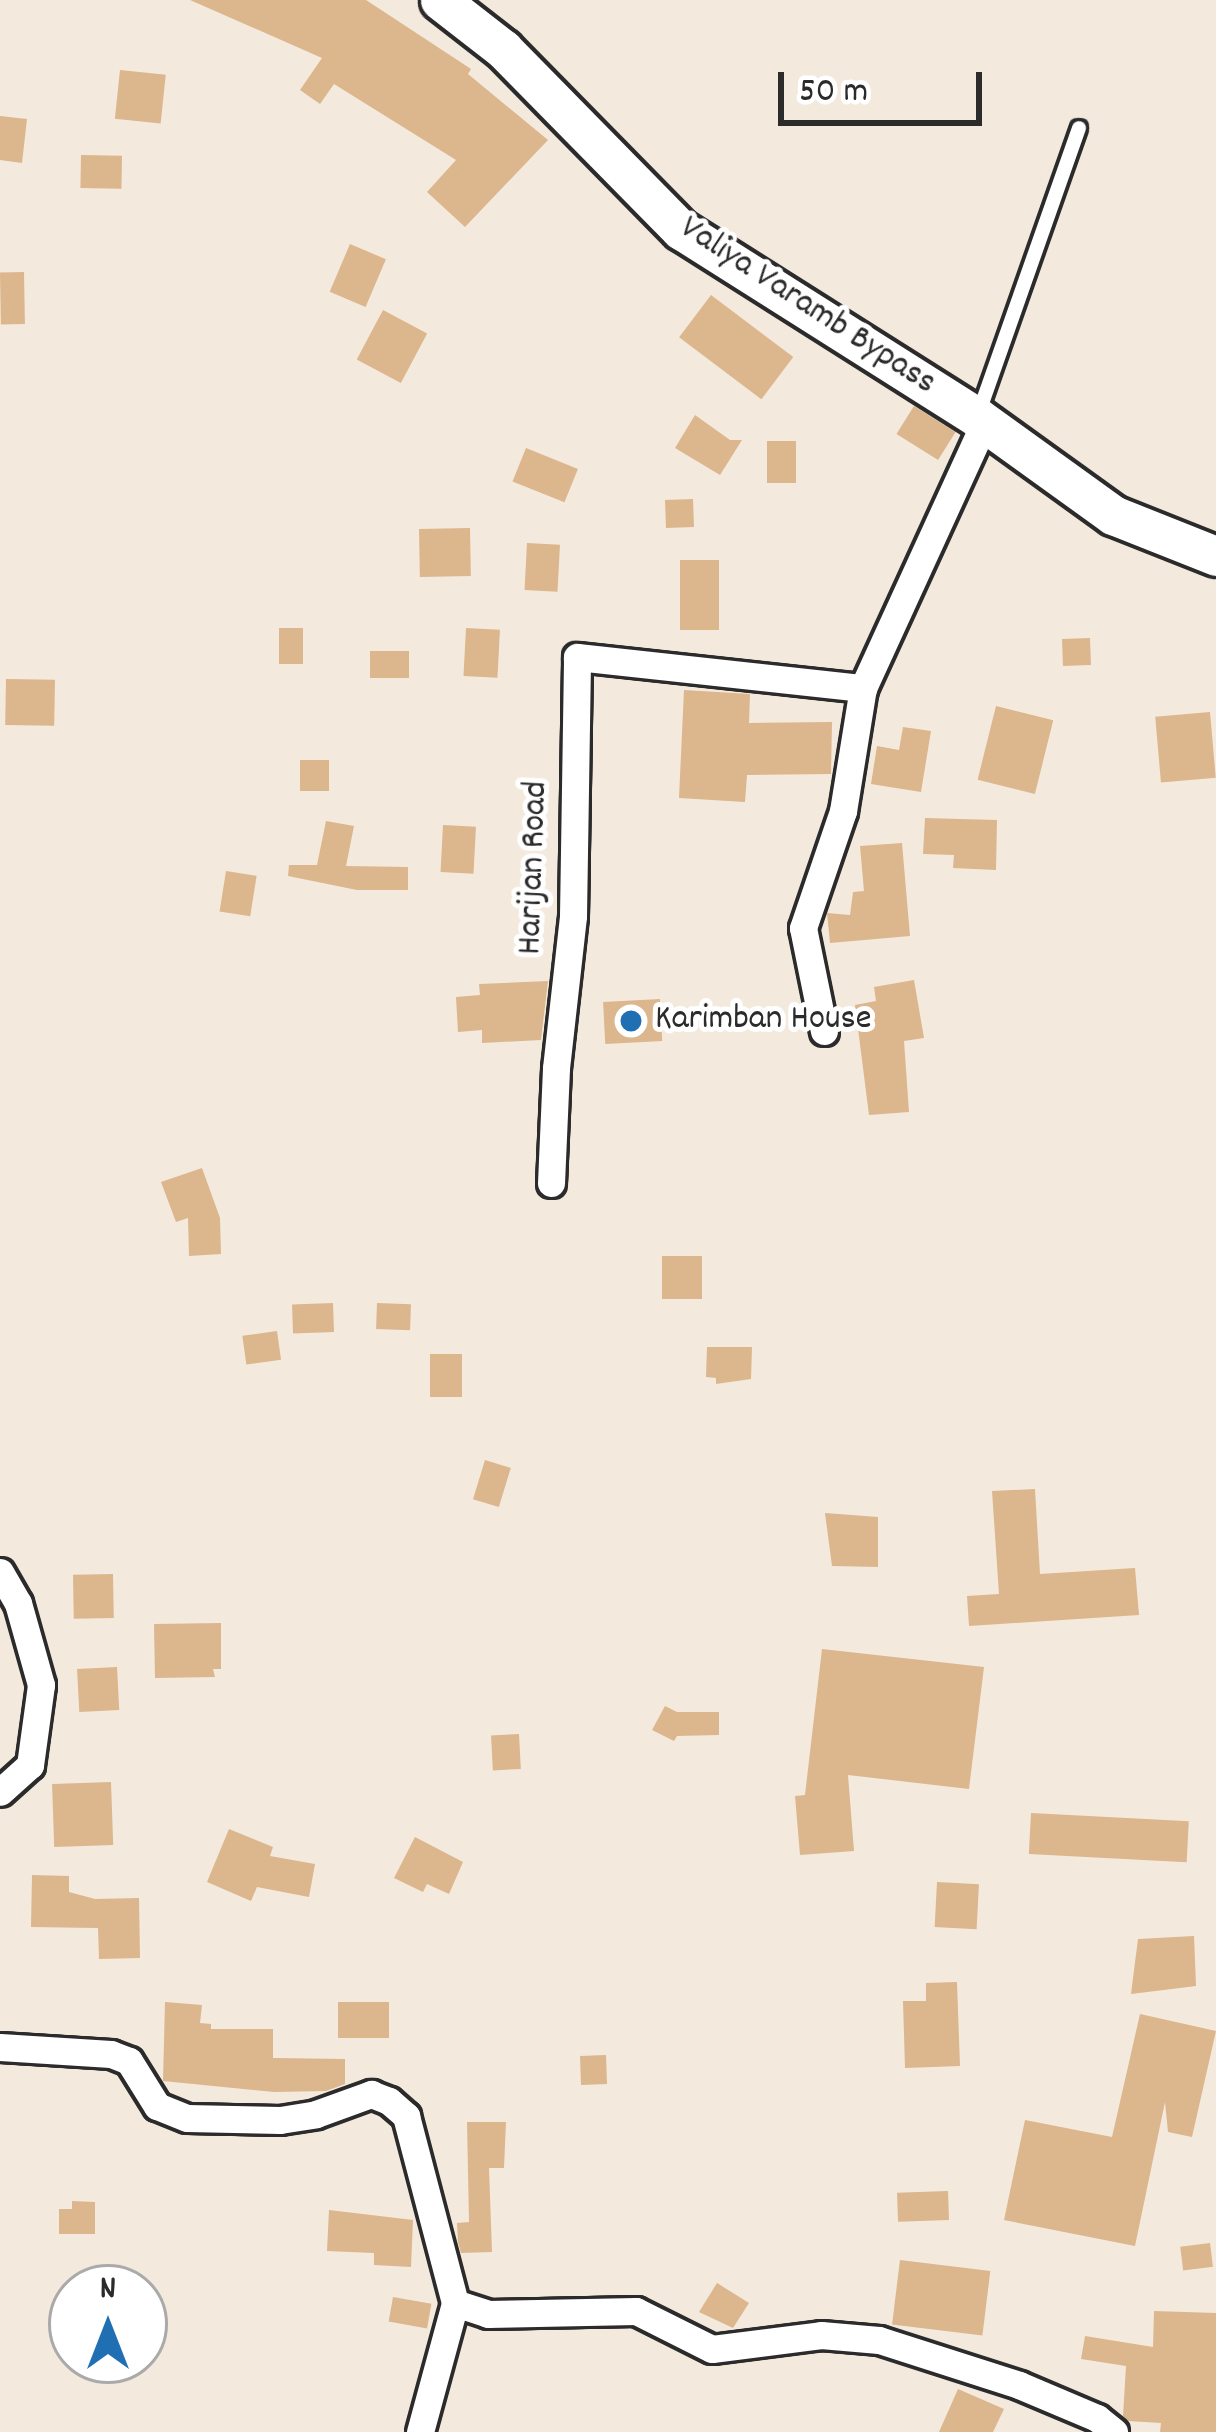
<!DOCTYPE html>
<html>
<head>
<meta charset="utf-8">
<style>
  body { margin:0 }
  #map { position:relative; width:1216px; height:2432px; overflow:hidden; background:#f4e9dd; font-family:Dekko,sans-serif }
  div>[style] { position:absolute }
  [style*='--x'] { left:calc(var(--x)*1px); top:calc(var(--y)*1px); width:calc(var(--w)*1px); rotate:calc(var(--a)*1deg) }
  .building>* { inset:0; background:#dcb68d; transform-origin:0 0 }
  .roads { filter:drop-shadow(3px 0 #2b2b2b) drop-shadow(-3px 0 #2b2b2b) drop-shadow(0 3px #2b2b2b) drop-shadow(0 -3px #2b2b2b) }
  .lane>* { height:14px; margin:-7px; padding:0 7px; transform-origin:7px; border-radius:7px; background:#fff }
  .street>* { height:27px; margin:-13.5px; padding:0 13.5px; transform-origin:13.5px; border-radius:13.5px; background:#fff }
  .secondary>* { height:39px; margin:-19.5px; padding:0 19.5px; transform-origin:19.5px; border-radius:19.5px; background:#fff }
  .dots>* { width:33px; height:33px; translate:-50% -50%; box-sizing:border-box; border:6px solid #fff; border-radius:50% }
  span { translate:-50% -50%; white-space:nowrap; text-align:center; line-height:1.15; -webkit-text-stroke:10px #fff; paint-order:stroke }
  .street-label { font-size:36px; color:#2b2b2b }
  .poi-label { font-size:36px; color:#2b2b2b }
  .left { translate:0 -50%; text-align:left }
  .north { position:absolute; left:48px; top:2264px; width:120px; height:120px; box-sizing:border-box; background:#fff; border:3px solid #aaa; border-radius:50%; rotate:0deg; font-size:33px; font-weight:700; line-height:48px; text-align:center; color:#2b2b2b }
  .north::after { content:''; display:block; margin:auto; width:42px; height:54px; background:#1f6fb2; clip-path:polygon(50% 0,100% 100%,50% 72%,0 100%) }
  .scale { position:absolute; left:778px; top:72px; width:204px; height:54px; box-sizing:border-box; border:6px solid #2b2b2b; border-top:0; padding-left:15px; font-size:36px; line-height:42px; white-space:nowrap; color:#2b2b2b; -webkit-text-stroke:9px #fff; paint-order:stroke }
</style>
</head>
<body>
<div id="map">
  <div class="building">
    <div style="clip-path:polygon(190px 0,366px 0,471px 69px,468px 74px,548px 140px,465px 227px,427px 192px,456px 160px,334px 84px,320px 104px,300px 90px,322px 58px)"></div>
    <div style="left:120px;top:70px;width:46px;height:49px;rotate:6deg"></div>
    <div style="clip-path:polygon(0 116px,27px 119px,22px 163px,0 160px)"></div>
    <div style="left:81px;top:155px;width:41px;height:33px;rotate:1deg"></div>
    <div style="left:350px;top:244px;width:39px;height:52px;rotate:23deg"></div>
    <div style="left:24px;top:272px;width:52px;height:24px;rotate:89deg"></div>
    <div style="left:711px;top:295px;width:103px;height:53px;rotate:37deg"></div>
    <div style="left:383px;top:310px;width:50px;height:56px;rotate:28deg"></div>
    <div style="left:914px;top:406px;width:49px;height:33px;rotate:32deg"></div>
    <div style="clip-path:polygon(695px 415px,730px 440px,742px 440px,720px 475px,675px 448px)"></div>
    <div style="left:767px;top:441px;width:29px;height:42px"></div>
    <div style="left:526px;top:448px;width:56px;height:36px;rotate:22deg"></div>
    <div style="left:693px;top:499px;width:28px;height:28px;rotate:88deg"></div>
    <div style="left:470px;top:528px;width:48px;height:51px;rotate:89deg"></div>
    <div style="left:527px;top:543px;width:33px;height:47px;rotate:3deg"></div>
    <div style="left:680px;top:560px;width:39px;height:70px"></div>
    <div style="left:279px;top:628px;width:24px;height:36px"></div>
    <div style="left:466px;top:628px;width:34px;height:48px;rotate:3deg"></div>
    <div style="left:1090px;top:638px;width:27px;height:28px;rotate:88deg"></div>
    <div style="left:370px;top:651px;width:39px;height:27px"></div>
    <div style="left:6px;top:679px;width:49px;height:46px;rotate:1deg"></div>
    <div style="clip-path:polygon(684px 690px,750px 694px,749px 723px,832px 722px,831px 774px,747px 775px,745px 802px,679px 798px)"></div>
    <div style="left:996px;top:706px;width:59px;height:76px;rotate:14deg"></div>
    <div style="left:1210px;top:712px;width:66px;height:55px;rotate:85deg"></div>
    <div style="clip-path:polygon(903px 727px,931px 731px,921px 792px,871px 784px,877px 746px,899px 750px)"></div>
    <div style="left:300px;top:760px;width:29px;height:31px"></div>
    <div style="clip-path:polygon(925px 818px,997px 820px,996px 870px,953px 868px,954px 855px,923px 854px)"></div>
    <div style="clip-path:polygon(326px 821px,354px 826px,346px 866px,408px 867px,408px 890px,357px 890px,288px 876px,289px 865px,317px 865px)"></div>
    <div style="left:443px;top:825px;width:33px;height:47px;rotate:3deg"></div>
    <div style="clip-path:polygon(902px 843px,910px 936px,830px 943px,827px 913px,850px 915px,853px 892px,864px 891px,860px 846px)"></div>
    <div style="left:226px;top:871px;width:31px;height:41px;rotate:9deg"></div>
    <div style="clip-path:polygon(914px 980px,924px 1038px,904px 1041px,909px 1112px,869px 1115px,855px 1005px,876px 1001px,874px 987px)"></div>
    <div style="clip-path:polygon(548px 981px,541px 1040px,482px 1043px,482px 1030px,458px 1032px,456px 997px,480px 995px,479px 984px)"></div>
    <div style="left:660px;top:999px;width:42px;height:57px;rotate:87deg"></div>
    <div style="clip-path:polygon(202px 1168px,220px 1218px,221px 1254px,189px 1256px,188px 1218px,176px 1222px,161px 1182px)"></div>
    <div style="left:662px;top:1256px;width:40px;height:43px"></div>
    <div style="left:333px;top:1303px;width:29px;height:41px;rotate:88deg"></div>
    <div style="left:377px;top:1303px;width:34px;height:26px;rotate:2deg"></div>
    <div style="left:277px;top:1331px;width:29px;height:35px;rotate:82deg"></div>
    <div style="clip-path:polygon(707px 1347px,752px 1347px,751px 1379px,716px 1384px,716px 1378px,706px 1377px)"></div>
    <div style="left:430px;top:1354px;width:32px;height:43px"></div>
    <div style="left:485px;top:1460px;width:27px;height:41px;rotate:17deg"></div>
    <div style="clip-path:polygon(1035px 1489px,1040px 1574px,1135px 1568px,1139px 1615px,969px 1626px,967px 1596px,999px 1594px,992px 1491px)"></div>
    <div style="clip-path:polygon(825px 1513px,878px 1517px,878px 1567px,832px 1566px)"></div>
    <div style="left:113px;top:1574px;width:44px;height:40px;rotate:89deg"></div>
    <div style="clip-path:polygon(221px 1623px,221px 1669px,213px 1669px,215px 1677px,155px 1678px,154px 1624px)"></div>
    <div style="clip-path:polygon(822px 1649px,984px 1667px,969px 1789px,848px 1775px,854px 1851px,800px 1855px,795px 1796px,805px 1795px)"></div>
    <div style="left:117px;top:1667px;width:43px;height:40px;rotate:87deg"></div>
    <div style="clip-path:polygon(665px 1706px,677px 1712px,719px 1712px,719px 1735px,677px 1736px,674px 1741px,652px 1730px)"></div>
    <div style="left:519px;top:1734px;width:35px;height:28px;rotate:87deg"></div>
    <div style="left:111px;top:1782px;width:63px;height:59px;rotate:88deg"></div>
    <div style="left:1031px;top:1813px;width:158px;height:41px;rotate:3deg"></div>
    <div style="clip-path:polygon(229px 1829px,273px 1847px,270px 1856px,315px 1864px,309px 1897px,257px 1887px,251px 1901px,207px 1882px)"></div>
    <div style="clip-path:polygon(415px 1837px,463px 1862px,449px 1894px,427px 1884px,423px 1892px,394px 1878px)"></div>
    <div style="clip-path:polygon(32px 1875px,69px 1876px,69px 1892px,95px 1899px,139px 1898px,140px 1958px,99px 1959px,98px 1928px,31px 1927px)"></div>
    <div style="left:937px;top:1882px;width:42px;height:45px;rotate:3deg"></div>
    <div style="clip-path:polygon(1194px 1936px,1196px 1986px,1131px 1994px,1138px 1939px)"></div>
    <div style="clip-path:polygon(957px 1982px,960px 2066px,905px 2068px,903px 2001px,926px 2001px,926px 1983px)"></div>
    <div style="clip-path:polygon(165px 2002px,202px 2005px,200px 2023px,211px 2024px,211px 2029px,273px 2029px,273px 2058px,345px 2059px,345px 2084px,326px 2091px,274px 2092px,163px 2081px)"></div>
    <div style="left:338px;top:2002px;width:51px;height:36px"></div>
    <div style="clip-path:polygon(1140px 2014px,1216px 2031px,1192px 2137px,1168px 2132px,1165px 2102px,1135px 2246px,1004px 2220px,1025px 2120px,1112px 2137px)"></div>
    <div style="left:606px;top:2055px;width:29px;height:26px;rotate:88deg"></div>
    <div style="clip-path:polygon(467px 2122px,506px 2122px,504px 2168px,489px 2168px,492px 2252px,461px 2253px,458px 2242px,457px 2223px,469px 2222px)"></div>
    <div style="left:948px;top:2191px;width:29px;height:51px;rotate:88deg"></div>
    <div style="clip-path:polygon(72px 2201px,95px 2202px,95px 2234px,59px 2234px,59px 2209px,72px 2209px)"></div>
    <div style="clip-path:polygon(329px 2210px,413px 2220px,411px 2267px,374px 2265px,374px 2253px,327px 2251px)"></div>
    <div style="left:1210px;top:2243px;width:24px;height:30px;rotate:83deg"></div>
    <div style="left:900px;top:2260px;width:91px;height:65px;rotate:7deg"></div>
    <div style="clip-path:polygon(717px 2283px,749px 2303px,733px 2328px,699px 2312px)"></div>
    <div style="left:393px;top:2297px;width:39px;height:25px;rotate:10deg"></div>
    <div style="clip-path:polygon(1154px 2311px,1216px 2313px,1216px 2432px,1160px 2432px,1161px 2423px,1128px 2421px,1123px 2416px,1126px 2366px,1081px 2359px,1085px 2336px,1153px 2347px)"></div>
    <div style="clip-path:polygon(958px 2389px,1004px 2409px,993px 2432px,939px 2432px)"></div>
  </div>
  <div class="roads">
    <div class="lane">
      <div style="--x:979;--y:412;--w:301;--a:-70.6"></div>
    </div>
    <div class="street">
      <div style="--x:824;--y:1031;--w:105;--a:-101.5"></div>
      <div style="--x:803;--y:928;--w:124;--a:-71.1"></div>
      <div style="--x:843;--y:811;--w:125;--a:-80.8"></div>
      <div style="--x:863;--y:688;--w:293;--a:-65.4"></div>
      <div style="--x:551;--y:1183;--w:115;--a:-87.5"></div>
      <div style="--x:556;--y:1068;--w:153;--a:-83.6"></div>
      <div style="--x:573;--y:916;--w:259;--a:-89.1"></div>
      <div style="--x:577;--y:657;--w:288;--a:6.2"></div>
      <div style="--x:0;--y:1572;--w:36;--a:60"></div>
      <div style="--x:18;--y:1603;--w:85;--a:74.3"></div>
      <div style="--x:41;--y:1685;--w:81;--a:97.8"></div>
      <div style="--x:30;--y:1765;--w:40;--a:138"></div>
      <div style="--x:0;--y:2047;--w:111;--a:3.6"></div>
      <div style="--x:111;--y:2054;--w:19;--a:21"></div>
      <div style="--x:129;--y:2061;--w:53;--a:58.1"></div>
      <div style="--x:157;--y:2106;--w:32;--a:22"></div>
      <div style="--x:187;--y:2118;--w:93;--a:1.2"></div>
      <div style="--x:280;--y:2120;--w:36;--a:-9"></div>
      <div style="--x:316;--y:2114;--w:59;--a:-20"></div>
      <div style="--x:371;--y:2094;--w:19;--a:21"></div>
      <div style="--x:389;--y:2101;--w:23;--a:41"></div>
      <div style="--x:406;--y:2116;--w:193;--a:75.3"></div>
      <div style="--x:455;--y:2303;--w:35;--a:18"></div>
      <div style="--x:488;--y:2314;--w:148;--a:-1.2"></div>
      <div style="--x:636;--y:2311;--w:85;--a:26.6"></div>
      <div style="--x:712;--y:2349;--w:110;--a:-7.3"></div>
      <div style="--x:821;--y:2335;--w:58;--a:4.9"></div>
      <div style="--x:879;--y:2340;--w:147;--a:17.8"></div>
      <div style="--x:1019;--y:2385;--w:85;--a:22.9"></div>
      <div style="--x:1097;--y:2418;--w:22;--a:39"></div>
      <div style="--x:420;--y:2432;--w:134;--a:-74.8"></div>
    </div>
    <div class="secondary">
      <div style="--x:440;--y:0;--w:80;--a:37.9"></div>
      <div style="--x:503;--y:49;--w:254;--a:45.5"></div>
      <div style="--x:681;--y:230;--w:350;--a:32.3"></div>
      <div style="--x:977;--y:417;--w:168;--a:35.8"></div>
      <div style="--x:1113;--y:515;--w:111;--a:21.7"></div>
    </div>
  </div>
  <div class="dots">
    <div style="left:631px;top:1021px;background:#1f6fb2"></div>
  </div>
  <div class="street-label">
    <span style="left:807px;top:307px;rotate:33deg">Valiya Varamb Bypass</span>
    <span style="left:535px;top:868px;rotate:-88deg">Harijan Road</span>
  </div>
  <div class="poi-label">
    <span class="left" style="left:655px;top:1021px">Karimban House</span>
  </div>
  <div class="north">N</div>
  <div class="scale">50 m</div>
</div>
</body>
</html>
